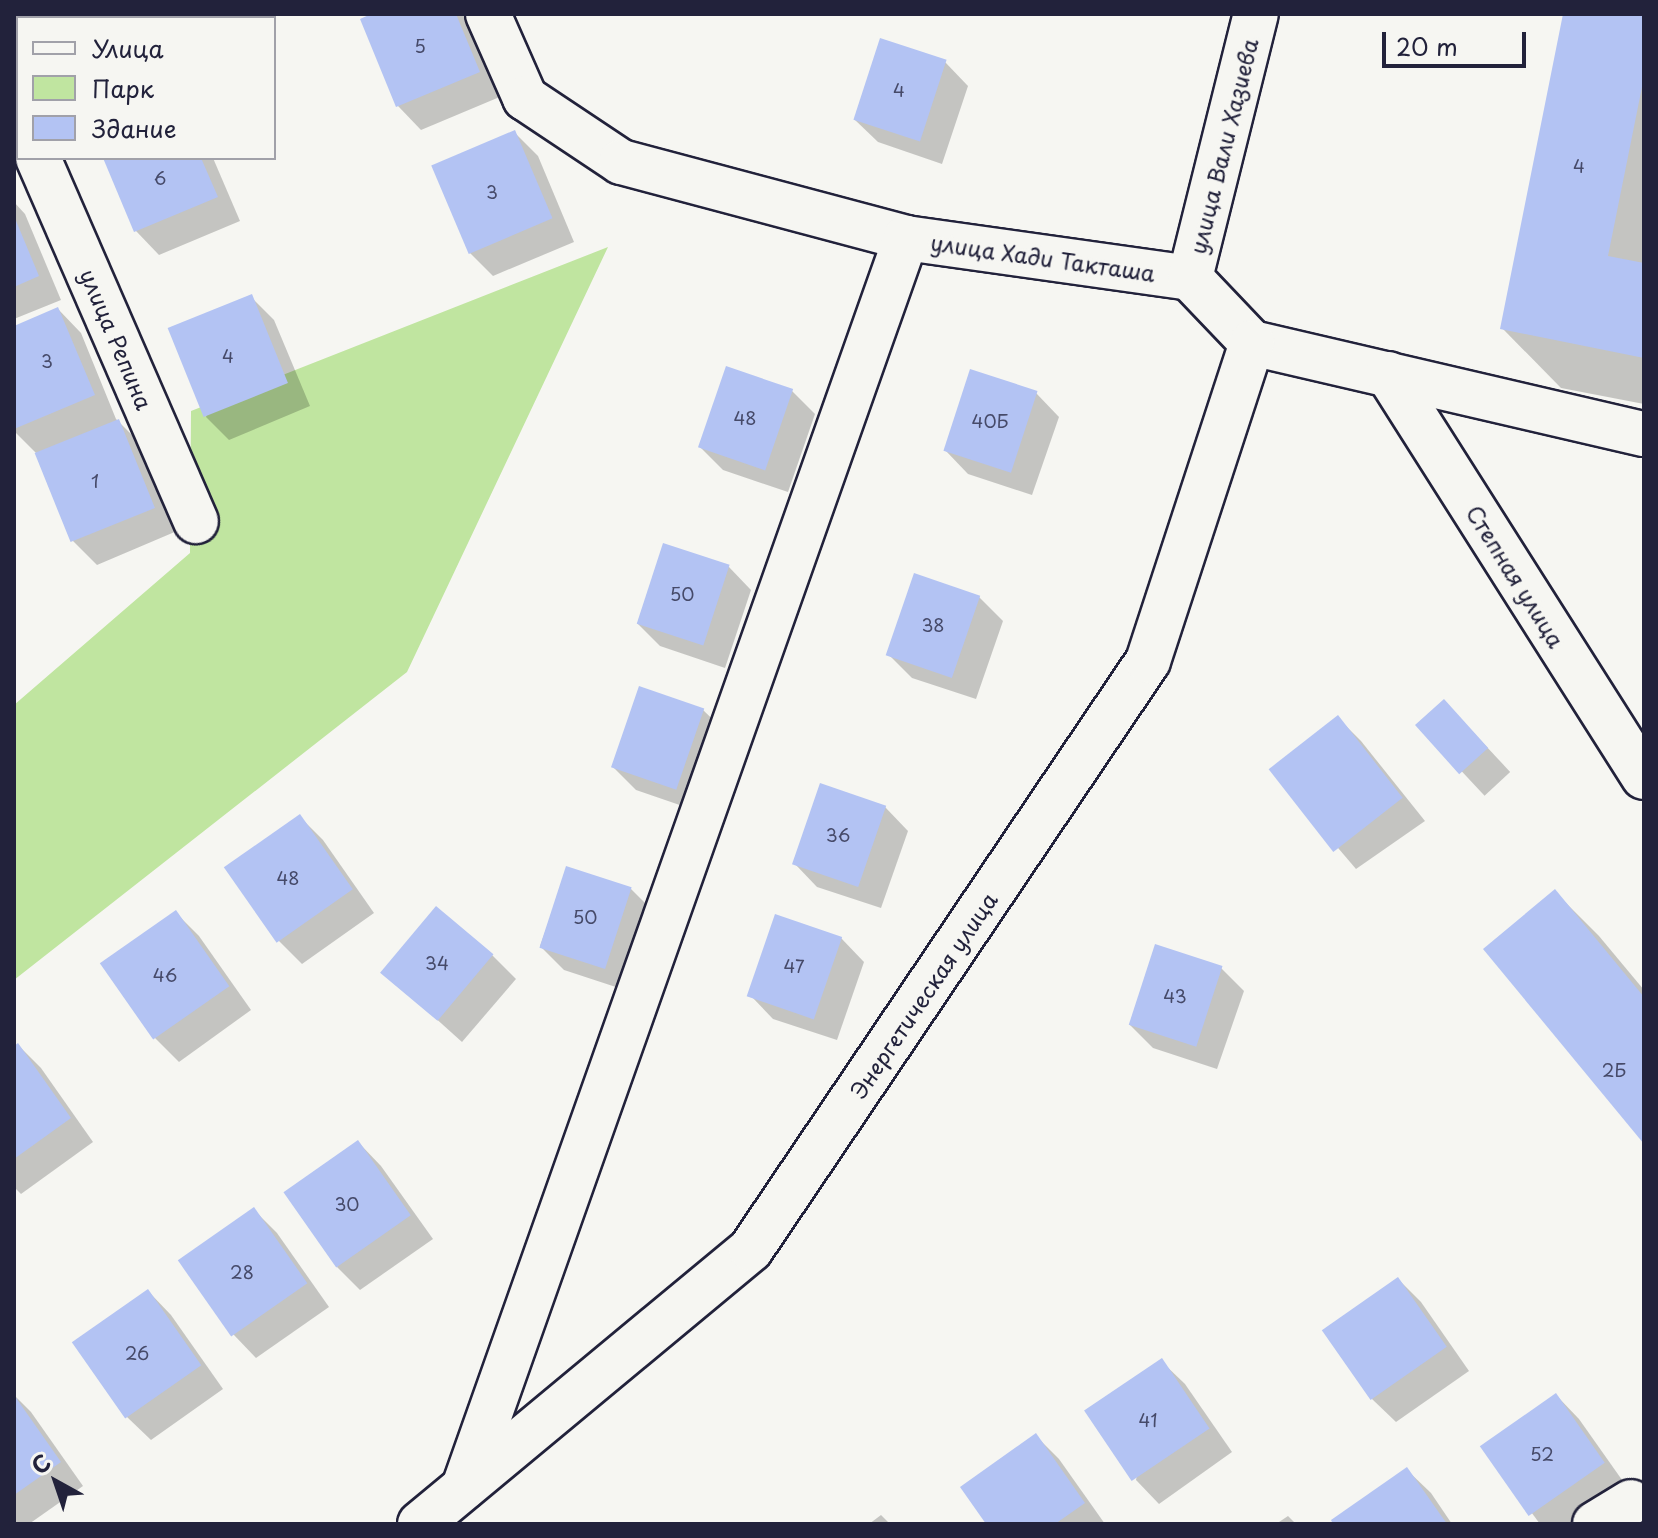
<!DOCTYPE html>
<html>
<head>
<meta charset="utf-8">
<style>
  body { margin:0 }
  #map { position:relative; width:1658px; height:1538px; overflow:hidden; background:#f6f6f2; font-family:"Playpen Sans",sans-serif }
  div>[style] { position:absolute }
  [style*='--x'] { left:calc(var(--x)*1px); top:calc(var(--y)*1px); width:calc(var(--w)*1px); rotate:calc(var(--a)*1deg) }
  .green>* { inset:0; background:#c0e5a0 }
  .shadow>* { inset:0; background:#0003; transform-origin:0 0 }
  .building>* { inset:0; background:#b3c3f3; transform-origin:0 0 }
  .roads { filter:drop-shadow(2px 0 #22223b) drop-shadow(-2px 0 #22223b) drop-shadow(0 2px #22223b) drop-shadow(0 -2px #22223b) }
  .minor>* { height:44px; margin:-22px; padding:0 22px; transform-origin:22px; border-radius:22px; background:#f6f6f2 }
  span { translate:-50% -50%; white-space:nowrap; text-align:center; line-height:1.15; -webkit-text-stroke:6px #f6f6f2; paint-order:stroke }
  .number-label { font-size:18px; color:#464a69 }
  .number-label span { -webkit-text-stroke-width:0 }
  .street-label { font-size:22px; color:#22223b }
  .frame { position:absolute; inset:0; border:16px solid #22223b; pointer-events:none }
  .legend { position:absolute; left:16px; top:16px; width:260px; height:144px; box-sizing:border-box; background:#f6f6f2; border:2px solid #a1a1a9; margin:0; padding:10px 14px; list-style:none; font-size:24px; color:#22223b }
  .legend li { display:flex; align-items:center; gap:16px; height:40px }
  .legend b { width:40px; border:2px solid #a1a1a9 }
  .north { position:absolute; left:16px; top:1442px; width:80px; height:80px; -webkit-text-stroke:6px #f6f6f2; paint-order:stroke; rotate:320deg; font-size:22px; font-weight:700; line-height:32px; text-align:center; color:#22223b }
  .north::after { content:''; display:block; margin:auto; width:28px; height:36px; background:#22223b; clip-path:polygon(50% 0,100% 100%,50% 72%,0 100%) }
  .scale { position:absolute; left:1382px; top:32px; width:144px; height:36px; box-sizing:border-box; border:4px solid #22223b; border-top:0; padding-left:10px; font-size:24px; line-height:28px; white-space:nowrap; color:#22223b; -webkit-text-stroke:6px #f6f6f2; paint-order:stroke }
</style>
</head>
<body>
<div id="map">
  <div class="green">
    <div style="clip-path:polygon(608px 247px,407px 672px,14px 980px,14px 705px,190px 553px,191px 411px)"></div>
  </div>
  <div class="shadow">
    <div style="left:51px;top:14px;width:96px;height:11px"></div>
    <div style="clip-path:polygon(377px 14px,468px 14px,502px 96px,421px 130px,398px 106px)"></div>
    <div style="clip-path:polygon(1565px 14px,1644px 14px,1644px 404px,1561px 388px,1502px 328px)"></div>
    <div style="clip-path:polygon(945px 62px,968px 86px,942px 164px,878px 142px,854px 119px)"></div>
    <div style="clip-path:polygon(515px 133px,538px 156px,574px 242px,493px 276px,470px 253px)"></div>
    <div style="clip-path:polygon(105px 158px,213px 158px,240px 221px,159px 255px,136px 231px)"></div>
    <div style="clip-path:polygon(14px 202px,25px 214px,61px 300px,14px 319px)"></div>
    <div style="clip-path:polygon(251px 297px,274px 320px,310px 406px,229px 440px,206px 417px)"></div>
    <div style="clip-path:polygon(58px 309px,81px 333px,116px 419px,142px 445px,177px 531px,97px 565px,73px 541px,38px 455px,14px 431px,14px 328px)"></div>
    <div style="clip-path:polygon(791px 390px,815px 414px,788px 492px,723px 470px,700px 447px)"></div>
    <div style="clip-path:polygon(1036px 393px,1059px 417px,1032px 495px,968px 474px,945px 450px)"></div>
    <div style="clip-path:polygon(728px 566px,751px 590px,725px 668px,660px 646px,637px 623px)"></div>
    <div style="clip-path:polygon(979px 597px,1003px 621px,976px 699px,912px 678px,888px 654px)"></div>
    <div style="left:1444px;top:701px;width:97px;height:35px;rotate:47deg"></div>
    <div style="clip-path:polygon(703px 710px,727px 733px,700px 812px,636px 790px,613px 767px)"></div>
    <div style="clip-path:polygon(1338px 718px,1361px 741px,1425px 821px,1356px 869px,1274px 773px)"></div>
    <div style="clip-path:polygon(885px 807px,908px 831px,881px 908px,817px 887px,794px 863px)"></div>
    <div style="clip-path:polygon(299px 816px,323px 840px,374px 913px,302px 964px,279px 941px,227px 867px)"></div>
    <div style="clip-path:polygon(568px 868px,631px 889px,655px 913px,628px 991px,564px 970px,540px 946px)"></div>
    <div style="clip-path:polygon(1555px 892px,1599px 936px,1644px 990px,1644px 1141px)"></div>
    <div style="clip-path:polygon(176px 913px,199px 936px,251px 1010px,179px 1062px,155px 1038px)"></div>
    <div style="clip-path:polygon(841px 938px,864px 962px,837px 1040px,773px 1019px,750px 995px)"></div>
    <div style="clip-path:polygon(492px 955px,516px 979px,462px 1042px,383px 971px)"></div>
    <div style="clip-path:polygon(1221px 968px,1244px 991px,1217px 1069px,1153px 1048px,1130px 1025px)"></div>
    <div style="clip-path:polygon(18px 1045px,41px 1068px,93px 1142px,21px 1194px,14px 1187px,14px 1048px)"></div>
    <div style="clip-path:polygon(358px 1142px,381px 1166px,433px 1239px,360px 1290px,337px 1267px)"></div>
    <div style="clip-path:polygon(254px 1210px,277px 1233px,329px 1307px,256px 1358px,233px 1334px)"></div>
    <div style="clip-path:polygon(1398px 1279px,1421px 1302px,1469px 1371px,1396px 1422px,1372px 1399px)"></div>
    <div style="clip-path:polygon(148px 1291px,171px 1315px,223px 1389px,151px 1440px,127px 1417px)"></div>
    <div style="clip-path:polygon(1161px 1361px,1185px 1384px,1232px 1452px,1159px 1504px,1136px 1480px)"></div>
    <div style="clip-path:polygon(14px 1395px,31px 1412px,83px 1486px,29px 1524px,14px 1524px)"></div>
    <div style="clip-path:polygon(1556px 1395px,1579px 1419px,1627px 1487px,1572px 1524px,1540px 1524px,1482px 1446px)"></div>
    <div style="clip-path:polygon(1036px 1436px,1059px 1459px,1105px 1524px,989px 1524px)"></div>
    <div style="clip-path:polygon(1407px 1470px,1431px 1493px,1452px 1524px,1336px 1524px)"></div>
    <div style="clip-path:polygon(881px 1515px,890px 1524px,869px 1524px)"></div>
    <div style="clip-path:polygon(1288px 1516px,1296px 1524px,1276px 1524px)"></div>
  </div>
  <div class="building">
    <div style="left:45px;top:14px;width:90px;height:10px"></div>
    <div style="clip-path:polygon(371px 14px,456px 14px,480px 72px,396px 107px,360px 19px)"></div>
    <div style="clip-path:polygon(1563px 14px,1644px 14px,1644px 77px,1608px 256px,1644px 263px,1644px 358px,1500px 329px)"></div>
    <div style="left:880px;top:38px;width:70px;height:86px;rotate:18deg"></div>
    <div style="left:515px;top:130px;width:96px;height:91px;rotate:67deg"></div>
    <div style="clip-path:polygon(103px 158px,201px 158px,218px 197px,134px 232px)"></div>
    <div style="clip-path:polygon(14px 216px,39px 276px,14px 287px)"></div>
    <div style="left:252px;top:294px;width:96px;height:91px;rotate:68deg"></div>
    <div style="clip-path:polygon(58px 307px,95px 395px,14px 429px,14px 326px)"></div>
    <div style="left:726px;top:366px;width:71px;height:86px;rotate:19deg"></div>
    <div style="left:970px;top:369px;width:71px;height:86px;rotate:18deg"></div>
    <div style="left:119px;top:419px;width:96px;height:91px;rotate:68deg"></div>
    <div style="left:663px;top:543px;width:70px;height:85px;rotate:18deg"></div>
    <div style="left:914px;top:573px;width:70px;height:87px;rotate:19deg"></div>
    <div style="left:639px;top:686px;width:69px;height:86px;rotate:19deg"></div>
    <div style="left:1444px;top:699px;width:66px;height:39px;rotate:48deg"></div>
    <div style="left:1338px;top:715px;width:105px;height:88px;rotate:52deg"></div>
    <div style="left:820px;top:783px;width:70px;height:86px;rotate:19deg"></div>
    <div style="left:300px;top:814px;width:92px;height:93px;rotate:55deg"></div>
    <div style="left:566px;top:866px;width:69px;height:86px;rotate:18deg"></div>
    <div style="clip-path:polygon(1555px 889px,1644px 997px,1644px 1144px,1483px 949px)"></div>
    <div style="left:436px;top:906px;width:75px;height:87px;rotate:40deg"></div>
    <div style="left:176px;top:910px;width:93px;height:93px;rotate:55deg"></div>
    <div style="left:775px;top:914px;width:71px;height:87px;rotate:19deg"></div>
    <div style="left:1155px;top:944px;width:71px;height:85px;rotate:18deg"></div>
    <div style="clip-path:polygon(18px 1043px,71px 1118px,14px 1159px,14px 1046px)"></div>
    <div style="left:358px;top:1140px;width:92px;height:91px;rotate:55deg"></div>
    <div style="left:254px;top:1207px;width:93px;height:93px;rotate:55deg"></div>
    <div style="left:1398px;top:1277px;width:85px;height:93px;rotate:55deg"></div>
    <div style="left:148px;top:1289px;width:93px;height:93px;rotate:55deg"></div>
    <div style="left:1162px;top:1358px;width:85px;height:94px;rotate:56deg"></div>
    <div style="left:1556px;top:1393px;width:85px;height:93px;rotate:55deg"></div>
    <div style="clip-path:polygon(14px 1395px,61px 1462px,14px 1495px)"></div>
    <div style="clip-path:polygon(1036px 1433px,1085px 1503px,1055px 1524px,986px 1524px,960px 1487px)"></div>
    <div style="clip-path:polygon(1407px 1467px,1447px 1524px,1333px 1524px,1331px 1520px)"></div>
  </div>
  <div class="roads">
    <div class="minor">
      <div style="--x:488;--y:14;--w:92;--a:66.2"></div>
      <div style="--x:525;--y:98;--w:115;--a:33.7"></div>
      <div style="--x:621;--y:162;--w:295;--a:14.9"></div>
      <div style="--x:906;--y:238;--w:287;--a:8"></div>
      <div style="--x:1190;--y:278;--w:90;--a:46.4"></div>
      <div style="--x:1252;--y:343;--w:402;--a:13.1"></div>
      <div style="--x:14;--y:102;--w:10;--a:66"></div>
      <div style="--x:38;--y:158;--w:396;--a:66.5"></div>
      <div style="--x:1190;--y:278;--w:272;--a:-76"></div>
      <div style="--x:1388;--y:374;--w:477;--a:57.6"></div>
      <div style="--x:464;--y:1487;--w:1325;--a:-70.51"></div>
      <div style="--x:420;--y:1524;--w:430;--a:-39.7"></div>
      <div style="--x:751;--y:1249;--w:709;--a:-55.97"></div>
      <div style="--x:1148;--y:661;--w:335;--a:-71.9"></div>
      <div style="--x:1595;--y:1524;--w:42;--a:-31.4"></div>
    </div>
  </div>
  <div class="number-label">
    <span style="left:420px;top:46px">5</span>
    <span style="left:899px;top:90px">4</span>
    <span style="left:1579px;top:166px">4</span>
    <span style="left:160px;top:178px">6</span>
    <span style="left:492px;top:192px">3</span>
    <span style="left:228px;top:356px">4</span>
    <span style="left:47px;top:361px">3</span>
    <span style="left:745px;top:418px">48</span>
    <span style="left:990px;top:421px">40Б</span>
    <span style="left:95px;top:481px">1</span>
    <span style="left:682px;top:594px">50</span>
    <span style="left:933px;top:625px">38</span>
    <span style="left:838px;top:835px">36</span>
    <span style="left:288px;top:878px">48</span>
    <span style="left:585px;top:917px">50</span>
    <span style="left:437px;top:963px">34</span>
    <span style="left:794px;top:966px">47</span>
    <span style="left:165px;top:975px">46</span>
    <span style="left:1175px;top:996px">43</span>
    <span style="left:1614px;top:1070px">2Б</span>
    <span style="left:347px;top:1204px">30</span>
    <span style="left:242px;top:1272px">28</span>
    <span style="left:137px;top:1353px">26</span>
    <span style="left:1148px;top:1420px">41</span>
    <span style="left:1542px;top:1454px">52</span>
  </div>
  <div class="street-label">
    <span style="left:1223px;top:146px;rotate:-76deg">улица Вали Хазиева</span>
    <span style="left:1043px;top:257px;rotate:8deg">улица Хади Такташа</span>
    <span style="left:117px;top:339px;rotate:67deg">улица Репина</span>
    <span style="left:1516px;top:576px;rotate:58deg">Степная улица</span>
    <span style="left:923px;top:995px;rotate:-56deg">Энергетическая улица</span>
  </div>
  <div class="frame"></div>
  <ul class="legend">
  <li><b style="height:10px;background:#f6f6f2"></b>Улица</li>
  <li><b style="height:22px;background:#c0e5a0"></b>Парк</li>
  <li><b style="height:22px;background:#b3c3f3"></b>Здание</li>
  </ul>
  <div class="north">С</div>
  <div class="scale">20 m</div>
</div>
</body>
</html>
